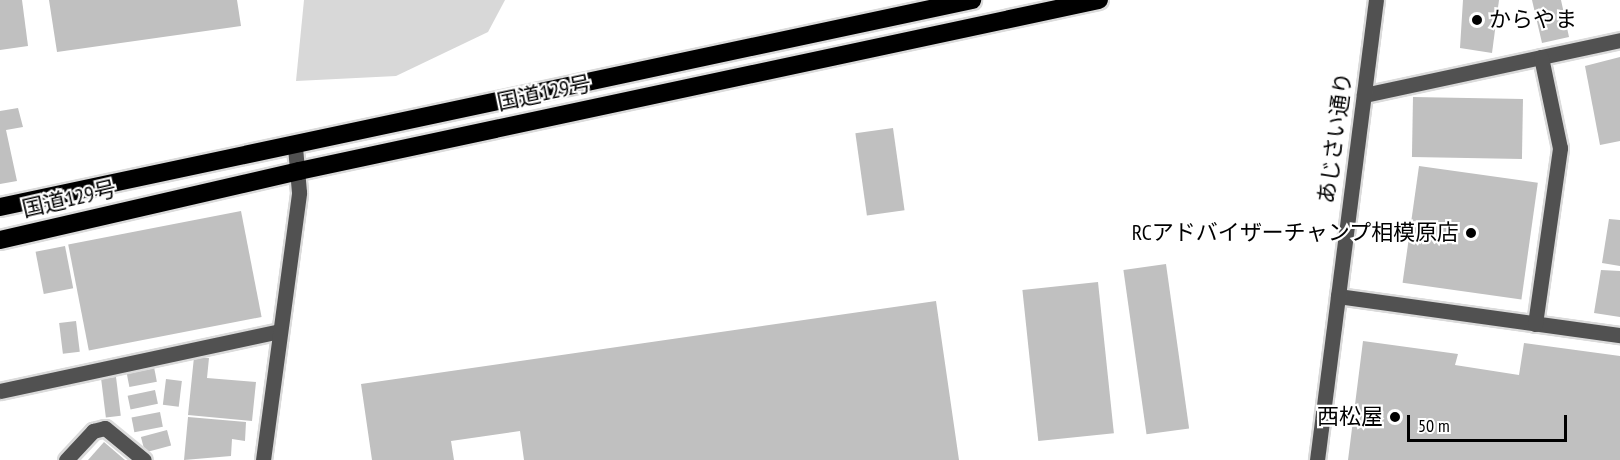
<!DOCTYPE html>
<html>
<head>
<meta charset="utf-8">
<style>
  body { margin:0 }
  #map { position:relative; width:1620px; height:460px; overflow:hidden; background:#fff; font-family:"PT Sans Narrow","Noto Sans JP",sans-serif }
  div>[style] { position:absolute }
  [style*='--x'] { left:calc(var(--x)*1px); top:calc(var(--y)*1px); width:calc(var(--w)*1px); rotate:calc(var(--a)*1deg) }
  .green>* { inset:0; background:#d8d8d8 }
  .building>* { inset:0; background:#c0c0c0; transform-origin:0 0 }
  .roads { filter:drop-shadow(2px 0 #dbdbdb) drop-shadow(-2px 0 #dbdbdb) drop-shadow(0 2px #dbdbdb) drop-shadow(0 -2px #dbdbdb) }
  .minor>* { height:15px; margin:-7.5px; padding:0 7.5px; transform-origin:7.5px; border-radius:7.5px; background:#515151 }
  .highway>* { height:18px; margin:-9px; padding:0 9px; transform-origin:9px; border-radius:9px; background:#000 }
  .dots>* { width:16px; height:16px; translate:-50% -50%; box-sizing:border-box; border:3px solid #fff; border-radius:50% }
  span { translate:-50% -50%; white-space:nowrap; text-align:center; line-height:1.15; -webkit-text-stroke:4.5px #fff; paint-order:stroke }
  .poi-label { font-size:22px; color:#000 }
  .left { translate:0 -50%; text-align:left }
  .right { translate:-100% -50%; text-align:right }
  .street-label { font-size:22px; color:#000 }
  .scale { position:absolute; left:1407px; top:415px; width:160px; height:27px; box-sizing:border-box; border:3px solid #000; border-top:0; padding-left:8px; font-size:18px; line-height:21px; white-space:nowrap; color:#000; -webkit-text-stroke:4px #fff; paint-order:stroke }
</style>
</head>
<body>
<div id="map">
  <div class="green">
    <div style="clip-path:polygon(304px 0,505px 0,488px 32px,396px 76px,296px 81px)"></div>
  </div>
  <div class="building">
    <div style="clip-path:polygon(0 0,22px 0,28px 46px,0 50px)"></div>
    <div style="clip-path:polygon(49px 0,237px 0,241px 26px,57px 52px)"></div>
    <div style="clip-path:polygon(1463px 0,1499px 0,1492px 53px,1460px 48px)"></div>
    <div style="clip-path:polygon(1532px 0,1561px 0,1569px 37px,1542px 43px)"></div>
    <div style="clip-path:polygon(1620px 57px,1620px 141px,1600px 145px,1585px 66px)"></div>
    <div style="left:1413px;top:97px;width:110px;height:60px;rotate:1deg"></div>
    <div style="clip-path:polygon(18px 108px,23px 127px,6px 130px,17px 181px,0 184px,0 111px)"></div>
    <div style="left:893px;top:128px;width:83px;height:38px;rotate:82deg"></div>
    <div style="left:1419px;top:166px;width:120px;height:118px;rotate:8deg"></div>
    <div style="left:241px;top:211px;width:108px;height:176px;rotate:79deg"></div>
    <div style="clip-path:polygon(1609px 219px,1620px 220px,1620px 266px,1602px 263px)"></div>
    <div style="left:65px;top:246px;width:43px;height:30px;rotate:79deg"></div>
    <div style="left:1166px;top:264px;width:166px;height:43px;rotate:82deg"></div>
    <div style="clip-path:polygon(1601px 270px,1620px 271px,1620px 317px,1594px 313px)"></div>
    <div style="left:1098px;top:282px;width:152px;height:76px;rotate:84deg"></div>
    <div style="clip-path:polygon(936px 301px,959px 460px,524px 460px,520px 431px,451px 441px,454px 460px,372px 460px,361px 384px)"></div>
    <div style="left:76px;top:321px;width:31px;height:17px;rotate:83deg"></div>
    <div style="clip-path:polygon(1363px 341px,1458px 354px,1455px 365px,1519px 375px,1524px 343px,1620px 356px,1620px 460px,1348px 460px)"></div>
    <div style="clip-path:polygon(194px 357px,209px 358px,207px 378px,256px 382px,252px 421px,188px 415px)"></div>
    <div style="left:154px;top:367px;width:15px;height:28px;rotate:79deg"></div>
    <div style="left:116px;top:377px;width:39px;height:15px;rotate:83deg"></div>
    <div style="left:166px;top:379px;width:16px;height:26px;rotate:7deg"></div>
    <div style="left:155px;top:390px;width:14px;height:28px;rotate:78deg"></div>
    <div style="left:160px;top:412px;width:15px;height:29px;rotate:79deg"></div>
    <div style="clip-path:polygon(188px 417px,246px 422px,245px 441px,232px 439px,231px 456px,184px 460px)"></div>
    <div style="left:167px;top:430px;width:16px;height:27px;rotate:75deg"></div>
    <div style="clip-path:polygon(104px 442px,125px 460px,88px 460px)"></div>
  </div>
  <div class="roads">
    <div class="minor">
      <div style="--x:1364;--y:95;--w:262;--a:-12.1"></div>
      <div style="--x:1338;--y:296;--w:285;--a:7.9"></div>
      <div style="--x:1535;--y:324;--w:178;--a:-81.9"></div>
      <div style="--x:1560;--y:148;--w:93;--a:-101.8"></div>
      <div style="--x:0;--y:391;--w:286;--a:-12.1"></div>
      <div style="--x:66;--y:460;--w:40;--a:-47"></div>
      <div style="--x:93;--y:431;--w:12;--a:-14"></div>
      <div style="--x:105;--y:428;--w:50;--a:39.4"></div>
      <div style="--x:263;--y:460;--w:270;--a:-82.3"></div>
      <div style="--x:299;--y:192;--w:45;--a:-95.1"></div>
      <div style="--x:1317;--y:460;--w:464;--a:-82.7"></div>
    </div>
    <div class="highway">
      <div style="--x:0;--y:207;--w:994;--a:-12.02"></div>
      <div style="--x:0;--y:240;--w:307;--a:-13"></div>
      <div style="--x:299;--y:171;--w:818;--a:-12.07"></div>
    </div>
  </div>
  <div class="dots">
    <div style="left:1477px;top:20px;background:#000"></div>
    <div style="left:1471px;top:233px;background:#000"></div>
    <div style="left:1395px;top:417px;background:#000"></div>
  </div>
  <div class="poi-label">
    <span class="left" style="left:1489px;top:20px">からやま</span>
    <span class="right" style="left:1459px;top:233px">RCアドバイザーチャンプ相模原店</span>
    <span class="right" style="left:1383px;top:417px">西松屋</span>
  </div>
  <div class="street-label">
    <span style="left:544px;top:93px;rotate:-12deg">国道129号</span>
    <span style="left:1335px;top:138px;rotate:-82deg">あじさい通り</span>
    <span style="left:69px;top:199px;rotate:-13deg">国道129号</span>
  </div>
  <div class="scale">50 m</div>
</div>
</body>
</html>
